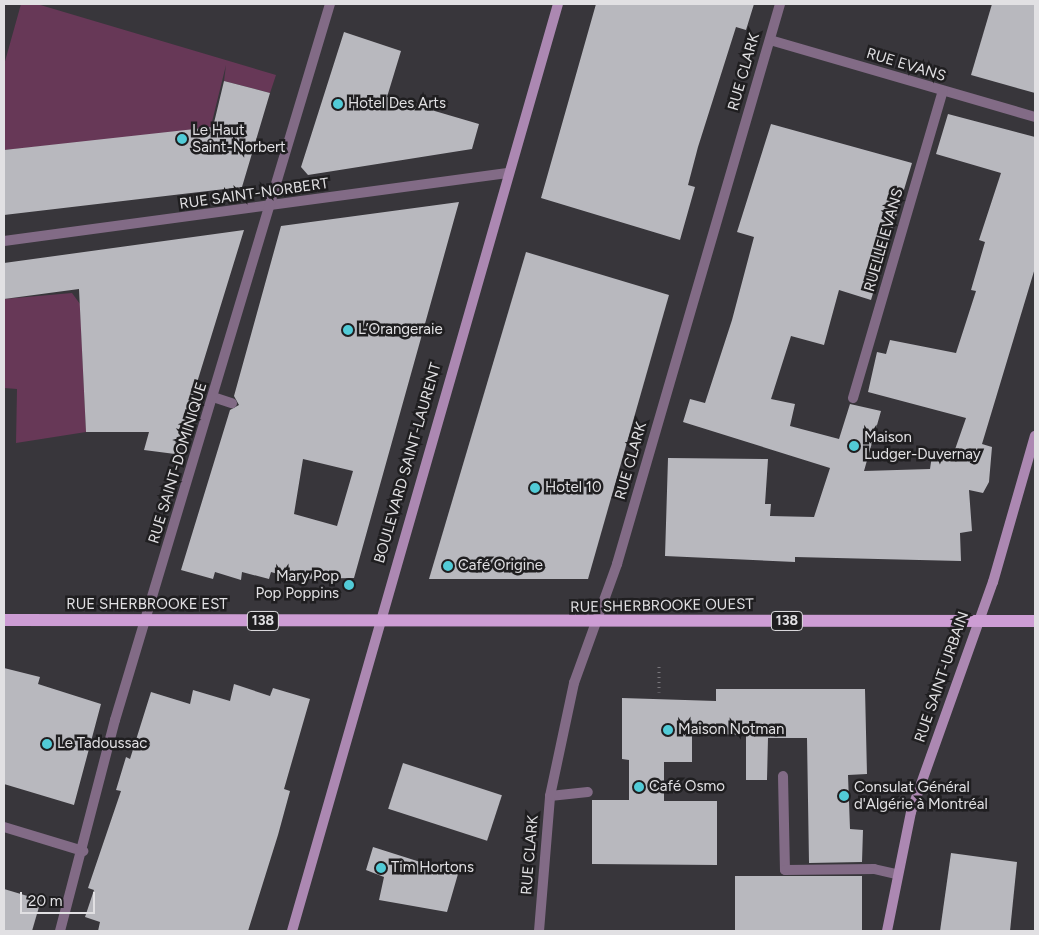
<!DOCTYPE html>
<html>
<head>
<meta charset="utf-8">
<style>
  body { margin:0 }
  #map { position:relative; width:1039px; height:935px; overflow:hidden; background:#38363b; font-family:Figtree,sans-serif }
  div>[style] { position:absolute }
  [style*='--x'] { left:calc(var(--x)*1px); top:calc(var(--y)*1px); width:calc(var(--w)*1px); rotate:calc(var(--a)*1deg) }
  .green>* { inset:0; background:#673857 }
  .building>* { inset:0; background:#b8b8be; transform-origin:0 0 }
  .path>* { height:3px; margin-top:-1.5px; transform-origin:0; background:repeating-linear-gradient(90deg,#79777c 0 1px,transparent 0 5px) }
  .service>* { height:10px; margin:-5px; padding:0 5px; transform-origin:5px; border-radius:5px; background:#826b86 }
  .minor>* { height:10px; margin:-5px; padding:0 5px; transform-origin:5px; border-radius:5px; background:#826b86 }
  .secondary>* { height:10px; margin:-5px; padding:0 5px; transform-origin:5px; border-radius:5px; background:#ac88b2 }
  .primary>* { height:12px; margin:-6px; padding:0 6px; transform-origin:6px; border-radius:6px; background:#cd9dd4 }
  .dots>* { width:14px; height:14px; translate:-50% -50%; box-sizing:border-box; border:2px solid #1f1e20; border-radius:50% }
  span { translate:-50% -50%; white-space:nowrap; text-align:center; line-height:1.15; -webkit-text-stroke:5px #1f1e20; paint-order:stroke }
  .shield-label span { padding:1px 4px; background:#1f1e20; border:1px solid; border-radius:4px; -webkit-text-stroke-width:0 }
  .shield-label { font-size:14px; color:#e1e0e3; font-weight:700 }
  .street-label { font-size:15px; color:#e1e0e3 }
  .poi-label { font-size:15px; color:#e1e0e3 }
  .left { translate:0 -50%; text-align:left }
  .right { translate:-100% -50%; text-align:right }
  .frame { position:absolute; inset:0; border:5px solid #e1e0e3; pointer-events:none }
  .scale { position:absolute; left:20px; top:892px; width:75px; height:22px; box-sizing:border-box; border:2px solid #e1e0e3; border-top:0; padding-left:6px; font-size:15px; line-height:18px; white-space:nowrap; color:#e1e0e3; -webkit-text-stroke:4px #1f1e20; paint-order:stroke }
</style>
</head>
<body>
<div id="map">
  <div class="green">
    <div style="clip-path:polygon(21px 4px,37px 4px,276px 75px,270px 93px,224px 81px,226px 65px,210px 130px,4px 150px,4px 65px)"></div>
    <div style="clip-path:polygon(72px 293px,80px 304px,86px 432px,16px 443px,17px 389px,4px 388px,4px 299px)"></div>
  </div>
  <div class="building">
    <div style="clip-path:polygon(596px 4px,754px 4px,746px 30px,736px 27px,698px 147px,688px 185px,695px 187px,680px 240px,541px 198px)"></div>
    <div style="clip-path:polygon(992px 4px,1035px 4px,1035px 93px,971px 75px)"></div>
    <div style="clip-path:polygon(344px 32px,401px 51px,387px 97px,479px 124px,472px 149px,308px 175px,301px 167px)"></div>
    <div style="clip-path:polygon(224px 81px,270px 93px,242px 187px,4px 215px,4px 150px,213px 127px)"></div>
    <div style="clip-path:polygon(948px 114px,1035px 137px,1035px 268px,982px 444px,992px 447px,989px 482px,983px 493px,969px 490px,972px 531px,960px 533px,961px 561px,795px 557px,795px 562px,665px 556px,668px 458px,768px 459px,765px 504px,771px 504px,770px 516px,814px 517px,830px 468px,683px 422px,690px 399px,705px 403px,732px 320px,754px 237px,737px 232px,771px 124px,912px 163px,871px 300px,839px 290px,824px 345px,791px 336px,771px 399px,795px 404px,790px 426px,839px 439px,850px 404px,881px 411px,864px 471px,930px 469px,932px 455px,952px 458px,966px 418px,868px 392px,877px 352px,886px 354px,890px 340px,956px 353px,976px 291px,971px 290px,985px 242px,979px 240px,1001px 173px,936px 154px)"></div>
    <div style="clip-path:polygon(evenodd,459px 202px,354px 578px,295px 579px,271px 572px,269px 579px,242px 572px,241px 580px,215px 572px,213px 579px,181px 570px,230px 410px,239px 405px,234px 396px,281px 226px,459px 202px,303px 459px,353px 471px,337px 526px,294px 514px,303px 459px)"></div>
    <div style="clip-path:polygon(244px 230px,175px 454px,144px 450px,149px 432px,86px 432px,79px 289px,4px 299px,4px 263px)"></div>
    <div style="clip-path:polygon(526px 252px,669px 295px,588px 579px,429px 579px)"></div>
    <div style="clip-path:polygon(4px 668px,40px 677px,38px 684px,101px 704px,74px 805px,4px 784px)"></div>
    <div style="clip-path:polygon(234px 684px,270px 696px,273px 688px,310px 699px,284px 789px,290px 791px,278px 835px,248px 931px,98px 931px,100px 922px,85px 917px,94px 890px,88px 888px,121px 791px,116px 790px,126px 757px,130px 759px,151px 692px,190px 704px,193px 690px,230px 701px)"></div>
    <div style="clip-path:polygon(716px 689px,865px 689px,867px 774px,848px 775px,850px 829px,863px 830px,862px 862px,809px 863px,807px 738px,768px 738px,767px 780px,746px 780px,746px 735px,692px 733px,692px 762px,664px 762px,664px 801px,717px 801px,717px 865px,592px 864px,592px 800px,629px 800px,629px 760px,622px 759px,622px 698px,716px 701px)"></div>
    <div style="left:403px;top:763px;width:104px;height:48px;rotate:18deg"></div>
    <div style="clip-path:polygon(373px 847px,458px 874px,447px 912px,379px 900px,384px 877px,366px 870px)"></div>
    <div style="clip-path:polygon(951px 853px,1017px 862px,1010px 931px,940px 931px)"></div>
    <div style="left:862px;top:876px;width:55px;height:127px;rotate:90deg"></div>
    <div style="clip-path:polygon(4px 889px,41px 900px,32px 931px,4px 931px)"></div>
  </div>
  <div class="path">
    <div style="--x:659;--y:692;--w:29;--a:-90"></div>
  </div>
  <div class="service">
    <div style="--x:213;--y:397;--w:20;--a:18"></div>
    <div style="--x:783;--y:776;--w:94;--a:88.8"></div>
    <div style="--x:785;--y:870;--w:89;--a:-0.6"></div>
    <div style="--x:874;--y:869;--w:23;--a:13"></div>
    <div style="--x:550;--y:796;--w:38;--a:-6"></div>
    <div style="--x:4;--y:827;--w:83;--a:16.9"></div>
  </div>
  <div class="minor">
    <div style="--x:770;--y:40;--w:276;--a:16.2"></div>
    <div style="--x:4;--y:241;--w:508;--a:-7.7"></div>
    <div style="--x:853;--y:398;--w:320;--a:-73.7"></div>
    <div style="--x:60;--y:931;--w:218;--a:-75.4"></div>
    <div style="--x:115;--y:720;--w:748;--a:-73.29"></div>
    <div style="--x:539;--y:931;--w:135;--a:-85.3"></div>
    <div style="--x:550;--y:796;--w:116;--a:-78"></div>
    <div style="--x:574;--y:683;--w:127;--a:-70.1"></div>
    <div style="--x:617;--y:564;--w:583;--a:-73.77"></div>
  </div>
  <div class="secondary">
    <div style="--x:292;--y:931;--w:964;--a:-73.99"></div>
    <div style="--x:887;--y:931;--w:121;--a:-78.6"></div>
    <div style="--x:911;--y:812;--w:244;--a:-70.4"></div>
    <div style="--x:993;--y:582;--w:152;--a:-74"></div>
  </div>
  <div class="primary">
    <div style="--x:4;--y:620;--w:1031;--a:0.06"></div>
  </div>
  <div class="dots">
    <div style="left:338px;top:104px;background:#52cbd7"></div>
    <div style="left:182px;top:139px;background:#52cbd7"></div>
    <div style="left:348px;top:330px;background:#52cbd7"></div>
    <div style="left:854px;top:446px;background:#52cbd7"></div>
    <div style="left:535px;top:488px;background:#52cbd7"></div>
    <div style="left:448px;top:566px;background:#52cbd7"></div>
    <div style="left:349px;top:585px;background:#52cbd7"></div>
    <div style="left:668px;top:730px;background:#52cbd7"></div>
    <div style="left:47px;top:744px;background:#52cbd7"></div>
    <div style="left:639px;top:787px;background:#52cbd7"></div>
    <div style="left:844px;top:796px;background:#52cbd7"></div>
    <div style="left:381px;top:868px;background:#52cbd7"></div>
  </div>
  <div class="shield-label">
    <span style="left:263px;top:621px">138</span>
    <span style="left:787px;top:621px">138</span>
  </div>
  <div class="street-label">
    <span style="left:906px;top:65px;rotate:17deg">RUE EVANS</span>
    <span style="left:744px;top:72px;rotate:-74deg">RUE CLARK</span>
    <span style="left:254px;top:194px;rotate:-8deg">RUE SAINT-NORBERT</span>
    <span style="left:884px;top:240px;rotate:-74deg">RUELLE EVANS</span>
    <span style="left:631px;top:461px;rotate:-74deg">RUE CLARK</span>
    <span style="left:178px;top:463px;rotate:-73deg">RUE SAINT-DOMINIQUE</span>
    <span style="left:408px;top:463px;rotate:-74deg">BOULEVARD SAINT-LAURENT</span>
    <span style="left:147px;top:605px">RUE SHERBROOKE EST</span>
    <span style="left:662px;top:606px;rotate:-1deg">RUE SHERBROOKE OUEST</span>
    <span style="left:942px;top:677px;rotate:-71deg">RUE SAINT-URBAIN</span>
    <span style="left:530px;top:855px;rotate:-85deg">RUE CLARK</span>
  </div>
  <div class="poi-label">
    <span class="left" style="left:348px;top:104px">Hotel Des Arts</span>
    <span class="left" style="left:192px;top:139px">Le Haut<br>Saint-Norbert</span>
    <span class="left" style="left:358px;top:330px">L’Orangeraie</span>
    <span class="left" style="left:864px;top:446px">Maison<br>Ludger-Duvernay</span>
    <span class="left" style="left:545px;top:488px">Hotel 10</span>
    <span class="left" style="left:458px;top:566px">Café Origine</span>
    <span class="right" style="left:339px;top:585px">Mary Pop<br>Pop Poppins</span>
    <span class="left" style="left:678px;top:730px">Maison Notman</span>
    <span class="left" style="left:57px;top:744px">Le Tadoussac</span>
    <span class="left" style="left:649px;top:787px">Café Osmo</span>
    <span class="left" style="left:854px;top:796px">Consulat Général<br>d'Algérie à Montréal</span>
    <span class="left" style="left:391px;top:868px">Tim Hortons</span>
  </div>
  <div class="frame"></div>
  <div class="scale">20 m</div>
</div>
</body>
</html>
